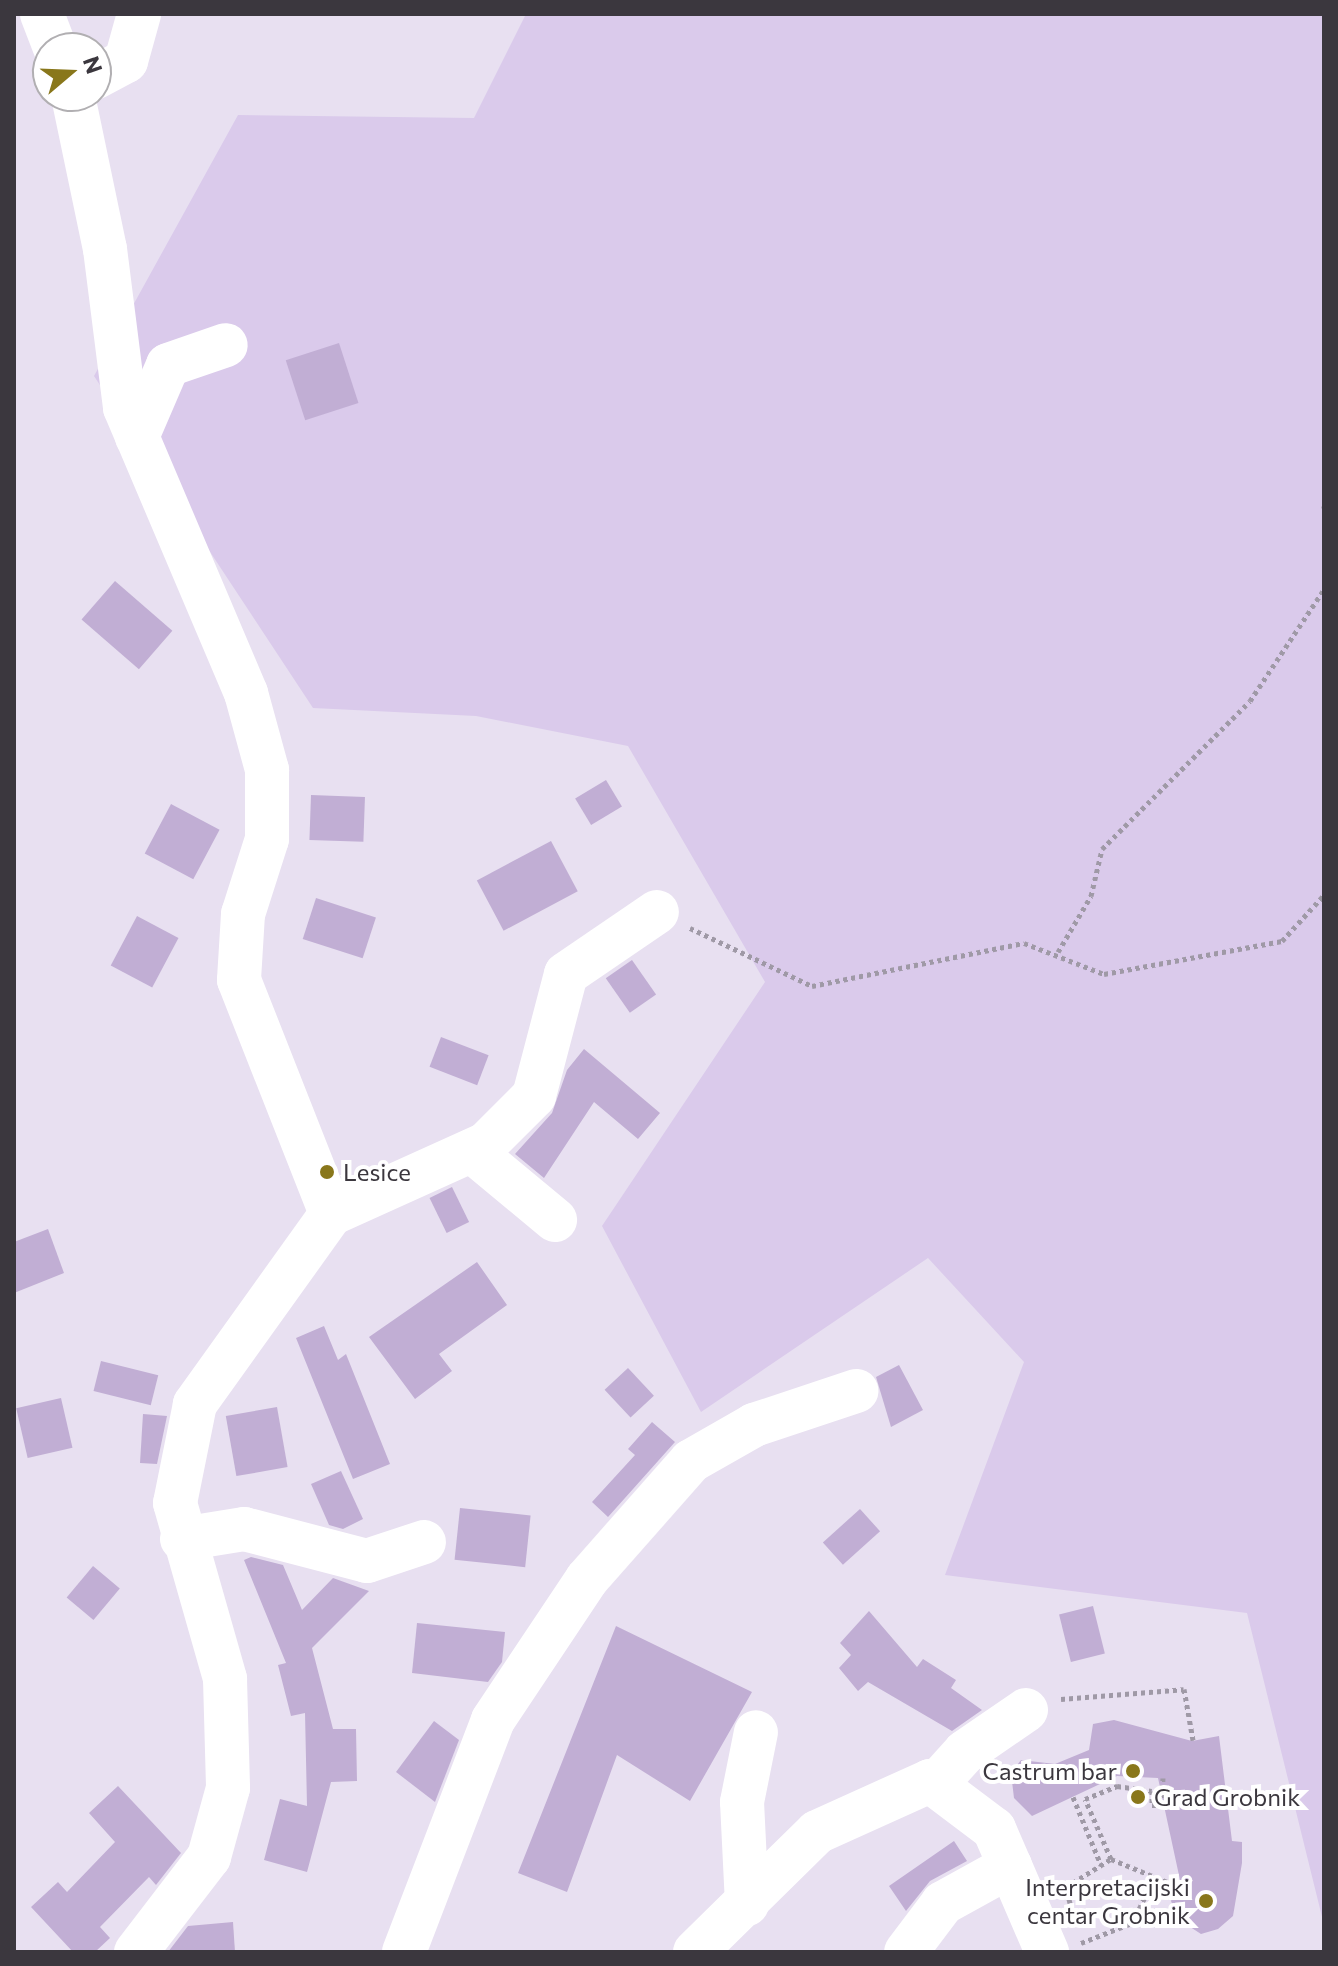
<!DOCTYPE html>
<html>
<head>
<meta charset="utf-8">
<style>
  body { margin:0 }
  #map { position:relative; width:1338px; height:1966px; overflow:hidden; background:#e8e0f1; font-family:Commissioner,sans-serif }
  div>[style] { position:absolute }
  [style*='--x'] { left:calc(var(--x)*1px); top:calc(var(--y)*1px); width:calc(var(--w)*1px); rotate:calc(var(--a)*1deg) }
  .green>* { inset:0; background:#dacaeb }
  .building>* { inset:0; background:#c1aed4; transform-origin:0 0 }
  .path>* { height:5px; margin-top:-2.5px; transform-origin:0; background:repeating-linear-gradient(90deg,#9f99a6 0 4px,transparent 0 8px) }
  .minor>* { height:44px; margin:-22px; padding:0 22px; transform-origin:22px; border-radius:22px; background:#fff }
  .dots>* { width:22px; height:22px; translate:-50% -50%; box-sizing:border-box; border:4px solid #fff; border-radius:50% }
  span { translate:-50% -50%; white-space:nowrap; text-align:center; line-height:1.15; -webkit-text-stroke:8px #fff; paint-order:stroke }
  .poi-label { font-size:24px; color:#3b373e }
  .left { translate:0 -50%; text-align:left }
  .right { translate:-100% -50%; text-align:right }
  .frame { position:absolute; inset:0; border:16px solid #3b373e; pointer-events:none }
  .north { position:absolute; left:32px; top:32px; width:80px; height:80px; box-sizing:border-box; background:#fff; border:2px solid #b1afb2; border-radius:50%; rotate:71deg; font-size:22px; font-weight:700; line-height:32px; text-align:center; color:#3b373e }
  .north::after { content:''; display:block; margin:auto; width:28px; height:36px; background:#89771b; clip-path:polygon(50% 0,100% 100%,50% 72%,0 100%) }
</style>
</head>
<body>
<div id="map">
  <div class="green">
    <div style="clip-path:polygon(526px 14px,1324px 14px,1324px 1925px,1247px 1613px,945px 1575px,1024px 1362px,928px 1258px,701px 1412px,602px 1226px,765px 982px,628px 746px,476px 716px,313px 708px,94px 376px,238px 115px,474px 118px)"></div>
  </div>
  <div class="building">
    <div style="left:339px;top:343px;width:63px;height:56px;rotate:72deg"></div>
    <div style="left:115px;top:581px;width:76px;height:51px;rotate:41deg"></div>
    <div style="left:606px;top:780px;width:31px;height:36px;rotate:59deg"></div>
    <div style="left:311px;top:795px;width:54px;height:45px;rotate:2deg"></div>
    <div style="left:171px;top:804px;width:55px;height:56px;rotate:28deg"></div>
    <div style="left:551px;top:841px;width:57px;height:84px;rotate:62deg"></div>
    <div style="left:316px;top:898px;width:63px;height:43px;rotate:18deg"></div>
    <div style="left:137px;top:916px;width:47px;height:56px;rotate:28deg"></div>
    <div style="left:632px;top:960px;width:42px;height:32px;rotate:55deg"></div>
    <div style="left:441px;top:1037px;width:51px;height:32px;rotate:21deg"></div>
    <div style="clip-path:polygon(584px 1049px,660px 1113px,638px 1139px,594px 1102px,544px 1178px,515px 1154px,552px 1113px,567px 1070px)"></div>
    <div style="left:452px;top:1187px;width:39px;height:25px;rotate:64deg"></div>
    <div style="clip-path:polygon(48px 1229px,64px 1273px,14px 1293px,14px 1242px)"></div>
    <div style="clip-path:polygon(477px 1262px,507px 1305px,439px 1354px,452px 1371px,415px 1399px,369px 1337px)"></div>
    <div style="clip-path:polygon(324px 1326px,338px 1360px,346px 1354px,390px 1464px,353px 1479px,296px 1338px)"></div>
    <div style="left:101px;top:1361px;width:59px;height:31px;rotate:14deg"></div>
    <div style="clip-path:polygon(899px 1365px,923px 1410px,891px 1427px,876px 1377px)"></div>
    <div style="left:628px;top:1368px;width:38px;height:32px;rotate:47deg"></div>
    <div style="left:61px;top:1398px;width:51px;height:46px;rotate:77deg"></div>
    <div style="left:277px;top:1407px;width:61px;height:52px;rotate:80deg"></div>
    <div style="clip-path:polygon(143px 1414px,167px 1416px,157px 1464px,140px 1463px)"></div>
    <div style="clip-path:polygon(652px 1422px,675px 1442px,608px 1517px,592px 1502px,635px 1455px,628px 1449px)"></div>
    <div style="clip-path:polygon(341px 1471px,363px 1519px,343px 1529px,329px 1525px,311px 1484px)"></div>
    <div style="left:460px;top:1508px;width:71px;height:52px;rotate:6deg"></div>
    <div style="left:860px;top:1509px;width:30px;height:50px;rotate:48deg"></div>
    <div style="clip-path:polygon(251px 1557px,283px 1565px,302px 1610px,333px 1578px,369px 1591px,312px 1648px,333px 1729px,356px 1729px,357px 1781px,331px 1782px,307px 1872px,264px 1860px,280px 1799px,307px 1806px,305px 1713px,291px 1716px,278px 1665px,286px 1663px,244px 1560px)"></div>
    <div style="left:93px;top:1566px;width:35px;height:41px;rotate:40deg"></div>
    <div style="left:1093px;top:1606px;width:49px;height:35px;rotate:76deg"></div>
    <div style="clip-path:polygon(869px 1611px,917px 1667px,923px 1659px,956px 1680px,951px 1688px,982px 1710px,952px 1731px,868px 1682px,858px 1691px,839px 1668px,851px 1655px,840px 1643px)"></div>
    <div style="clip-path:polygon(417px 1623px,505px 1632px,502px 1662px,488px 1682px,412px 1673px)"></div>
    <div style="clip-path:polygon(616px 1626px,752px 1692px,690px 1801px,617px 1755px,567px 1892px,518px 1873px)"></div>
    <div style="clip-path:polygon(1114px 1720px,1192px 1741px,1219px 1736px,1232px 1841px,1242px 1842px,1242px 1863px,1233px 1916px,1218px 1929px,1201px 1934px,1178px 1919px,1171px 1901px,1180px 1880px,1158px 1778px,1117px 1776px,1032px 1816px,1014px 1798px,1011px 1773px,1021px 1760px,1055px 1764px,1089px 1750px,1093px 1724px)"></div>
    <div style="clip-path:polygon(434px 1721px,459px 1740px,435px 1802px,396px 1772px)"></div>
    <div style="clip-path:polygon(118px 1786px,181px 1853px,156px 1885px,149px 1877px,100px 1927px,110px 1938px,95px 1952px,73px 1952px,31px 1907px,58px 1882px,67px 1892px,115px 1842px,89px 1813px)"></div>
    <div style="clip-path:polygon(954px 1841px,967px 1861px,930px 1881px,906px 1911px,889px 1886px)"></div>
    <div style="clip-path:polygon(233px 1922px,235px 1952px,168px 1952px,188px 1926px)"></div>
  </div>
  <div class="path">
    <div style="--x:1324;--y:506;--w:2;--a:90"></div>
    <div style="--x:690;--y:928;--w:135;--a:25.4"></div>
    <div style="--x:812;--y:986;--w:216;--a:-11.5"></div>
    <div style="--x:1024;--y:943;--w:86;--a:21.2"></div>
    <div style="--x:1104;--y:974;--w:181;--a:-10.5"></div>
    <div style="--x:1282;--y:941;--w:62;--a:-47.6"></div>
    <div style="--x:1058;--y:952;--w:65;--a:-59.5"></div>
    <div style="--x:1091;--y:896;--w:48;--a:-76.8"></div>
    <div style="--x:1102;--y:849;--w:209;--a:-45"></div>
    <div style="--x:1250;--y:701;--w:134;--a:-56.5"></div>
    <div style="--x:1061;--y:1699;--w:123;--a:-4.6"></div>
    <div style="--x:1184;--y:1689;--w:52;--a:80"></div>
    <div style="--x:1073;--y:1797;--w:74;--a:67.6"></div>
    <div style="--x:1111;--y:1859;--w:71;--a:22.2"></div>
    <div style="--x:1070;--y:1903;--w:16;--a:-104"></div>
    <div style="--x:1066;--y:1887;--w:53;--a:-31.9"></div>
    <div style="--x:1111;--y:1859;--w:65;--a:-113.4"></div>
    <div style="--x:1085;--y:1799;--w:35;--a:-22"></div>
    <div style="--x:1117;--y:1786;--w:35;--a:8"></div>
    <div style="--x:1152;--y:1791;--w:14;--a:90"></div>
    <div style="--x:1152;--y:1805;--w:10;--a:0"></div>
    <div style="--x:1162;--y:1805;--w:27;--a:-88"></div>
    <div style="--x:1081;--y:1943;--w:55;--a:-21.4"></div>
    <div style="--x:1132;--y:1923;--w:51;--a:-63.4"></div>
  </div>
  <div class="minor">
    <div style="--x:42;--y:14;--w:36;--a:69"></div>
    <div style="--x:96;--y:77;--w:34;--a:-28"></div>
    <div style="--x:126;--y:61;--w:49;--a:-74.5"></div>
    <div style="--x:73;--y:96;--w:156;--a:78.2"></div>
    <div style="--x:105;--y:249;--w:160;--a:82.8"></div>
    <div style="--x:125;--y:408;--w:310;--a:67"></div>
    <div style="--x:246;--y:693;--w:80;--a:74.7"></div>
    <div style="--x:267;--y:770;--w:69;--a:90"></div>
    <div style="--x:267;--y:839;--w:79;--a:107.7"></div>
    <div style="--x:243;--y:914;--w:66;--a:93.5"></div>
    <div style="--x:239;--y:980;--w:251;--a:68.5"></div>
    <div style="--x:331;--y:1214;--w:234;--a:125.6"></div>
    <div style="--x:195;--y:1404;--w:101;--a:101.4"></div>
    <div style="--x:175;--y:1503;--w:183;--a:74.1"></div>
    <div style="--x:225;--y:1679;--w:109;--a:88.4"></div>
    <div style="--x:228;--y:1788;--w:72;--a:105.4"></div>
    <div style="--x:209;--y:1857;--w:120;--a:127.5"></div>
    <div style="--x:137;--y:437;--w:78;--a:-66.7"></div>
    <div style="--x:168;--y:365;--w:61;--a:-19"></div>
    <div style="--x:472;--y:1151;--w:108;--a:39.7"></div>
    <div style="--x:331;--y:1214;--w:170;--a:-24.3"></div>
    <div style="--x:486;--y:1144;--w:68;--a:-45"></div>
    <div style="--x:534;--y:1096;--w:126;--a:-75.3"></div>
    <div style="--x:566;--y:974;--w:110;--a:-34.3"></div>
    <div style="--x:182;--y:1539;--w:63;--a:-9.2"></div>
    <div style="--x:244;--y:1529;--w:127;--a:14.6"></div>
    <div style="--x:367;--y:1561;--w:60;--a:-18.4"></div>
    <div style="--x:936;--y:1784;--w:43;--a:-47.8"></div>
    <div style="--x:965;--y:1752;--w:74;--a:-34.5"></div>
    <div style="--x:1010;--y:1866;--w:94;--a:66.7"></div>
    <div style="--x:747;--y:1904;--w:102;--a:-92.8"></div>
    <div style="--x:742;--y:1802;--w:71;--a:-78.7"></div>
    <div style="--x:404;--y:1952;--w:248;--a:-69"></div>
    <div style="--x:493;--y:1720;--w:169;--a:-56.3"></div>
    <div style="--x:587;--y:1579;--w:157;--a:-48.6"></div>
    <div style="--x:691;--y:1461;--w:73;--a:-29.7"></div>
    <div style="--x:754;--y:1425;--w:108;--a:-18.4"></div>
    <div style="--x:695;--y:1952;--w:171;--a:-44.5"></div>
    <div style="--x:817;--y:1832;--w:124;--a:-24.3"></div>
    <div style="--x:930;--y:1781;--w:80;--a:36.9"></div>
    <div style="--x:994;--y:1829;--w:40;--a:66.6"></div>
    <div style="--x:1010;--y:1866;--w:77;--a:151.1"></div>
    <div style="--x:943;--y:1903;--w:61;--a:127.1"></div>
  </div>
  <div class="dots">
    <div style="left:327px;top:1172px;background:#89771b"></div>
    <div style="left:1133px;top:1771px;background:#89771b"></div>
    <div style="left:1138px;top:1797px;background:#89771b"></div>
    <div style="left:1206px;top:1901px;background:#89771b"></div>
  </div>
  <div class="poi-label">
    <span class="left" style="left:343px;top:1172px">Lesice</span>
    <span class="right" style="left:1117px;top:1771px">Castrum bar</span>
    <span class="left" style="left:1154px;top:1797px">Grad Grobnik</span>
    <span class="right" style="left:1190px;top:1901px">Interpretacijski<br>centar Grobnik</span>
  </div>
  <div class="frame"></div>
  <div class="north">N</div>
</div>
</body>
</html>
